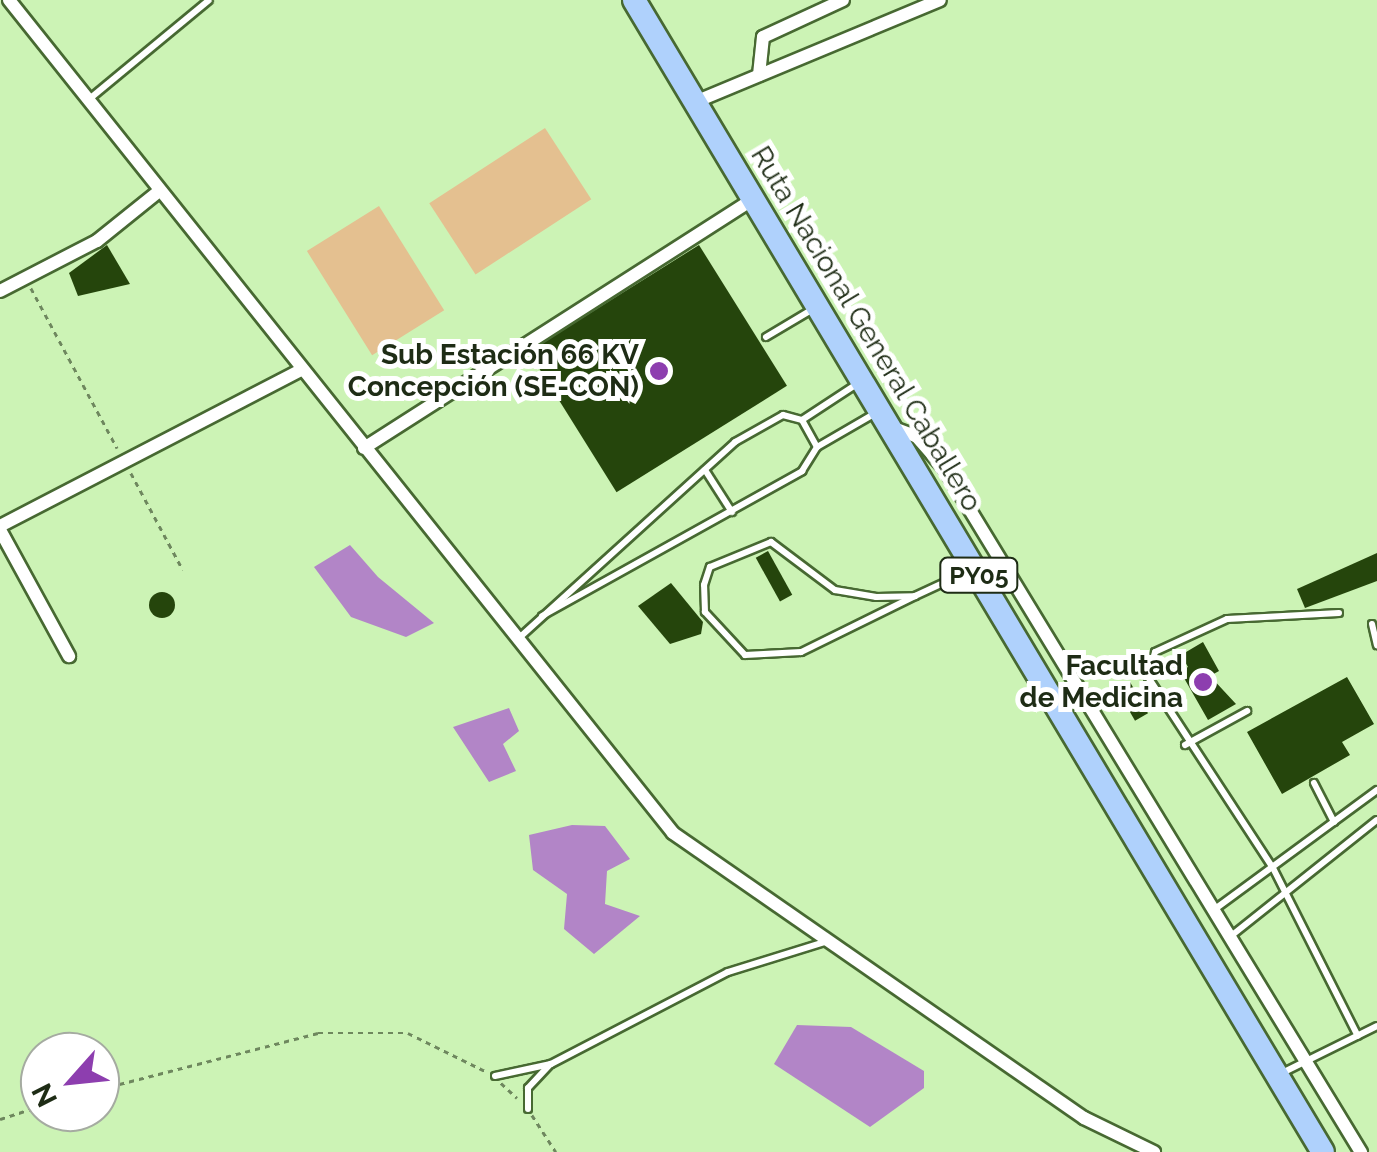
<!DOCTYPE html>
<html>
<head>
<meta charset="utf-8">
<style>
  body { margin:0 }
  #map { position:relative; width:1377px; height:1152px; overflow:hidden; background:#ccf3b5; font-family:Raleway,sans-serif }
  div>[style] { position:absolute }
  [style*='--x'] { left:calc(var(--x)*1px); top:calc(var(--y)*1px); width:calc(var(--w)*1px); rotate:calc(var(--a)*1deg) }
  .green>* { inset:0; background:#e4c090; transform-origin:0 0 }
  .water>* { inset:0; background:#b285c7 }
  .building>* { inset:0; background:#25450c; transform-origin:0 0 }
  .round { border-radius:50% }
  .path>* { height:2.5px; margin-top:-1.25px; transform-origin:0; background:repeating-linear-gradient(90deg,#6e875e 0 5px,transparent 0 10px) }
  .roads { filter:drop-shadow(2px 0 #476932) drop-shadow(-2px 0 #476932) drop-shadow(0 2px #476932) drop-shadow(0 -2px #476932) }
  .lane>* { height:6px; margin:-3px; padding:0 3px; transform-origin:3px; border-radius:3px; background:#fff }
  .street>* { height:12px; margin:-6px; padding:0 6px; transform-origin:6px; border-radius:6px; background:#fff }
  .highway>* { height:22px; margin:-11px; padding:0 11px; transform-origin:11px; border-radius:11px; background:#afd1fc }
  .dots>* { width:28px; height:28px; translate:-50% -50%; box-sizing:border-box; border:5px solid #fff; border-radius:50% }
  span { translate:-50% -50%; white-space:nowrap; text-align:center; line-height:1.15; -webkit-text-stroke:10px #fff; paint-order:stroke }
  .shield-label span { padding:2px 8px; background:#fff; border:2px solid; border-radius:8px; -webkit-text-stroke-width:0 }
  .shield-label { font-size:25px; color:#1e2c15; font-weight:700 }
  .street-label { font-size:28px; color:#1e2c15 }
  .poi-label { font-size:28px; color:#1e2c15; font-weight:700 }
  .right { translate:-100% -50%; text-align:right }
  .north { position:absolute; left:20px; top:1032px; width:100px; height:100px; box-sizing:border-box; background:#fff; border:2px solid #a5aba1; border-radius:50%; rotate:243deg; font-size:28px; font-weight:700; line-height:40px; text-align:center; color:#1e2c15 }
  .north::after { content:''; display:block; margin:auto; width:35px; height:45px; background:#8d3eaf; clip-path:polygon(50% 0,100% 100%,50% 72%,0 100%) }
</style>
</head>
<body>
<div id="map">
  <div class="green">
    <div style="left:545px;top:128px;width:85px;height:138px;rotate:57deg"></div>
    <div style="left:379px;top:206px;width:123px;height:85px;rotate:58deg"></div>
  </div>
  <div class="water">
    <div style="clip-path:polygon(350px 545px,378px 577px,434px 623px,406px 637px,351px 617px,314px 567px)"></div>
    <div style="clip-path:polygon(509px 708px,519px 731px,503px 744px,516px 771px,489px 782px,453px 727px)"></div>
    <div style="clip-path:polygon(572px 825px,605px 826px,630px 859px,607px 871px,605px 904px,640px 916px,594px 954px,564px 929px,567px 894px,533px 870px,529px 835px)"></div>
    <div style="clip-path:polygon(797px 1025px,851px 1027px,924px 1071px,924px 1088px,870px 1127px,774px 1064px)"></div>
  </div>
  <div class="building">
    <div style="clip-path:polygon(107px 245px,130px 284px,78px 296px,69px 273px)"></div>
    <div style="left:699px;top:245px;width:166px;height:201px;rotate:58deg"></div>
    <div style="left:768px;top:551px;width:50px;height:14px;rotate:61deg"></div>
    <div style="clip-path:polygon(1377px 553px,1377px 581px,1305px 608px,1297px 589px)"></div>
    <div style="clip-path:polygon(671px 583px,703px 622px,701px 634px,670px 644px,638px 606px)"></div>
    <div class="round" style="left:149px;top:592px;width:26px;height:26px"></div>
    <div style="clip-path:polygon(1203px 642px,1219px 671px,1210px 676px,1236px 704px,1208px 720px,1180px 671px,1188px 667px,1181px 655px)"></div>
    <div style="clip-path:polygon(1347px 677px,1374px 724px,1342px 742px,1350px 755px,1282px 794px,1247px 732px)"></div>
    <div style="left:1130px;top:682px;width:36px;height:15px;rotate:60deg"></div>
  </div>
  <div class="path">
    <div style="--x:31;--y:288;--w:182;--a:61.7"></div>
    <div style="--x:131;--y:473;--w:110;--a:61.8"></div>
    <div style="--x:501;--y:1083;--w:22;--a:43"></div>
    <div style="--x:100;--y:1089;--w:225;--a:-14.4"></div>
    <div style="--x:318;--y:1033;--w:90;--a:0"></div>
    <div style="--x:408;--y:1033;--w:88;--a:26.3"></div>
    <div style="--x:532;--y:1115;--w:44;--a:57"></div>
    <div style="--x:0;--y:1119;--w:42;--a:-18"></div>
  </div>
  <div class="roads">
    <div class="lane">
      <div style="--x:87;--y:101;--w:158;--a:-39.6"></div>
      <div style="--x:766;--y:337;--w:55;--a:-30.8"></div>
      <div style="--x:802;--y:420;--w:31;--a:61"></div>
      <div style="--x:705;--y:470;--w:50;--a:57.3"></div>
      <div style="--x:915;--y:596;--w:127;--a:153.8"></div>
      <div style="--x:801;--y:652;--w:56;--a:176.9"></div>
      <div style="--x:745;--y:655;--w:59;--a:-132.9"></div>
      <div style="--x:705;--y:612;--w:27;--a:-92"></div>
      <div style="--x:704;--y:585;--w:19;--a:-72"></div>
      <div style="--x:710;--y:567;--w:66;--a:-22.3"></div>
      <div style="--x:771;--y:542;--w:80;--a:36.9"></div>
      <div style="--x:835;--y:590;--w:42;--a:9.7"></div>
      <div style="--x:876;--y:597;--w:39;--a:-1"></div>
      <div style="--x:915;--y:596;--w:60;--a:-24.8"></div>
      <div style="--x:1339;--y:613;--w:112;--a:176.9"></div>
      <div style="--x:1227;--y:619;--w:79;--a:155.4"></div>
      <div style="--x:1155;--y:652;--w:26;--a:106"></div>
      <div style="--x:1148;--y:677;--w:228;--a:56.8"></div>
      <div style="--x:1273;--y:868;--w:188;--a:63.2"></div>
      <div style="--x:542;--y:616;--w:298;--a:-29.1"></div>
      <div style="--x:802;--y:471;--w:28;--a:-58"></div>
      <div style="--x:817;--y:447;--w:66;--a:-30.1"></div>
      <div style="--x:1372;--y:624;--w:22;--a:77"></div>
      <div style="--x:519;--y:638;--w:292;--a:-42.2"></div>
      <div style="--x:735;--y:442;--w:55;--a:-29.4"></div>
      <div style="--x:783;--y:415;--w:20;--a:15"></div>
      <div style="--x:802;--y:420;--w:66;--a:-33.2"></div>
      <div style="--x:1185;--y:745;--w:71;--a:-28.7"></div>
      <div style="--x:1314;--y:783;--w:44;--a:62.9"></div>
      <div style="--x:1215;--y:909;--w:201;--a:-36.3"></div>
      <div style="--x:1231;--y:936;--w:186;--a:-38.5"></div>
      <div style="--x:1282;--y:1073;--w:106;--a:-26.3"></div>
      <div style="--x:495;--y:1076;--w:57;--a:-12.1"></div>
      <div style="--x:551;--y:1064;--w:199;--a:-27.5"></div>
      <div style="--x:728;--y:972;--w:102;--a:-17.2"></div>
      <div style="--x:528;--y:1109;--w:21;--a:-90"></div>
      <div style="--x:528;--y:1088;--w:33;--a:-47"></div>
    </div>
    <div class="street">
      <div style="--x:9;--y:0;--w:1065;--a:51.44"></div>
      <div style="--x:673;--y:833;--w:500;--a:34.74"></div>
      <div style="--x:1084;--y:1118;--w:78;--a:25.9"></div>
      <div style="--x:759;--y:75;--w:38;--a:-84"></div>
      <div style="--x:763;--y:37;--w:88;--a:-24.8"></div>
      <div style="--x:695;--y:102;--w:265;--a:-22.6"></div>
      <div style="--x:0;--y:291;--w:109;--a:-27.3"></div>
      <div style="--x:97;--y:241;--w:78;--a:-38.8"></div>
      <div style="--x:894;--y:428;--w:25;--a:21"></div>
      <div style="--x:917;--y:437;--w:43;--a:48.8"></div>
      <div style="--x:945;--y:469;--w:800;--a:58.66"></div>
      <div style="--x:364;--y:448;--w:462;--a:-32.6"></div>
      <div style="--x:0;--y:526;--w:339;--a:-27.4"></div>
      <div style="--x:0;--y:530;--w:144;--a:61.3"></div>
    </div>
    <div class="highway">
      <div style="--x:634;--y:0;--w:1342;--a:59.12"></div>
    </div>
  </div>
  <div class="dots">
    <div style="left:659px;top:371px;background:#8d3eaf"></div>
    <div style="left:1203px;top:682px;background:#8d3eaf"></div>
  </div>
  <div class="shield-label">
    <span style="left:979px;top:575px">PY05</span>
  </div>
  <div class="street-label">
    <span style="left:866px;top:329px;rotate:59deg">Ruta Nacional General Caballero</span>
  </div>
  <div class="poi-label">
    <span class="right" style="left:639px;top:371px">Sub Estación 66 KV<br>Concepción (SE-CON)</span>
    <span class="right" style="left:1183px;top:682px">Facultad<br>de Medicina</span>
  </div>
  <div class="north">N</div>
</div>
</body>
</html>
